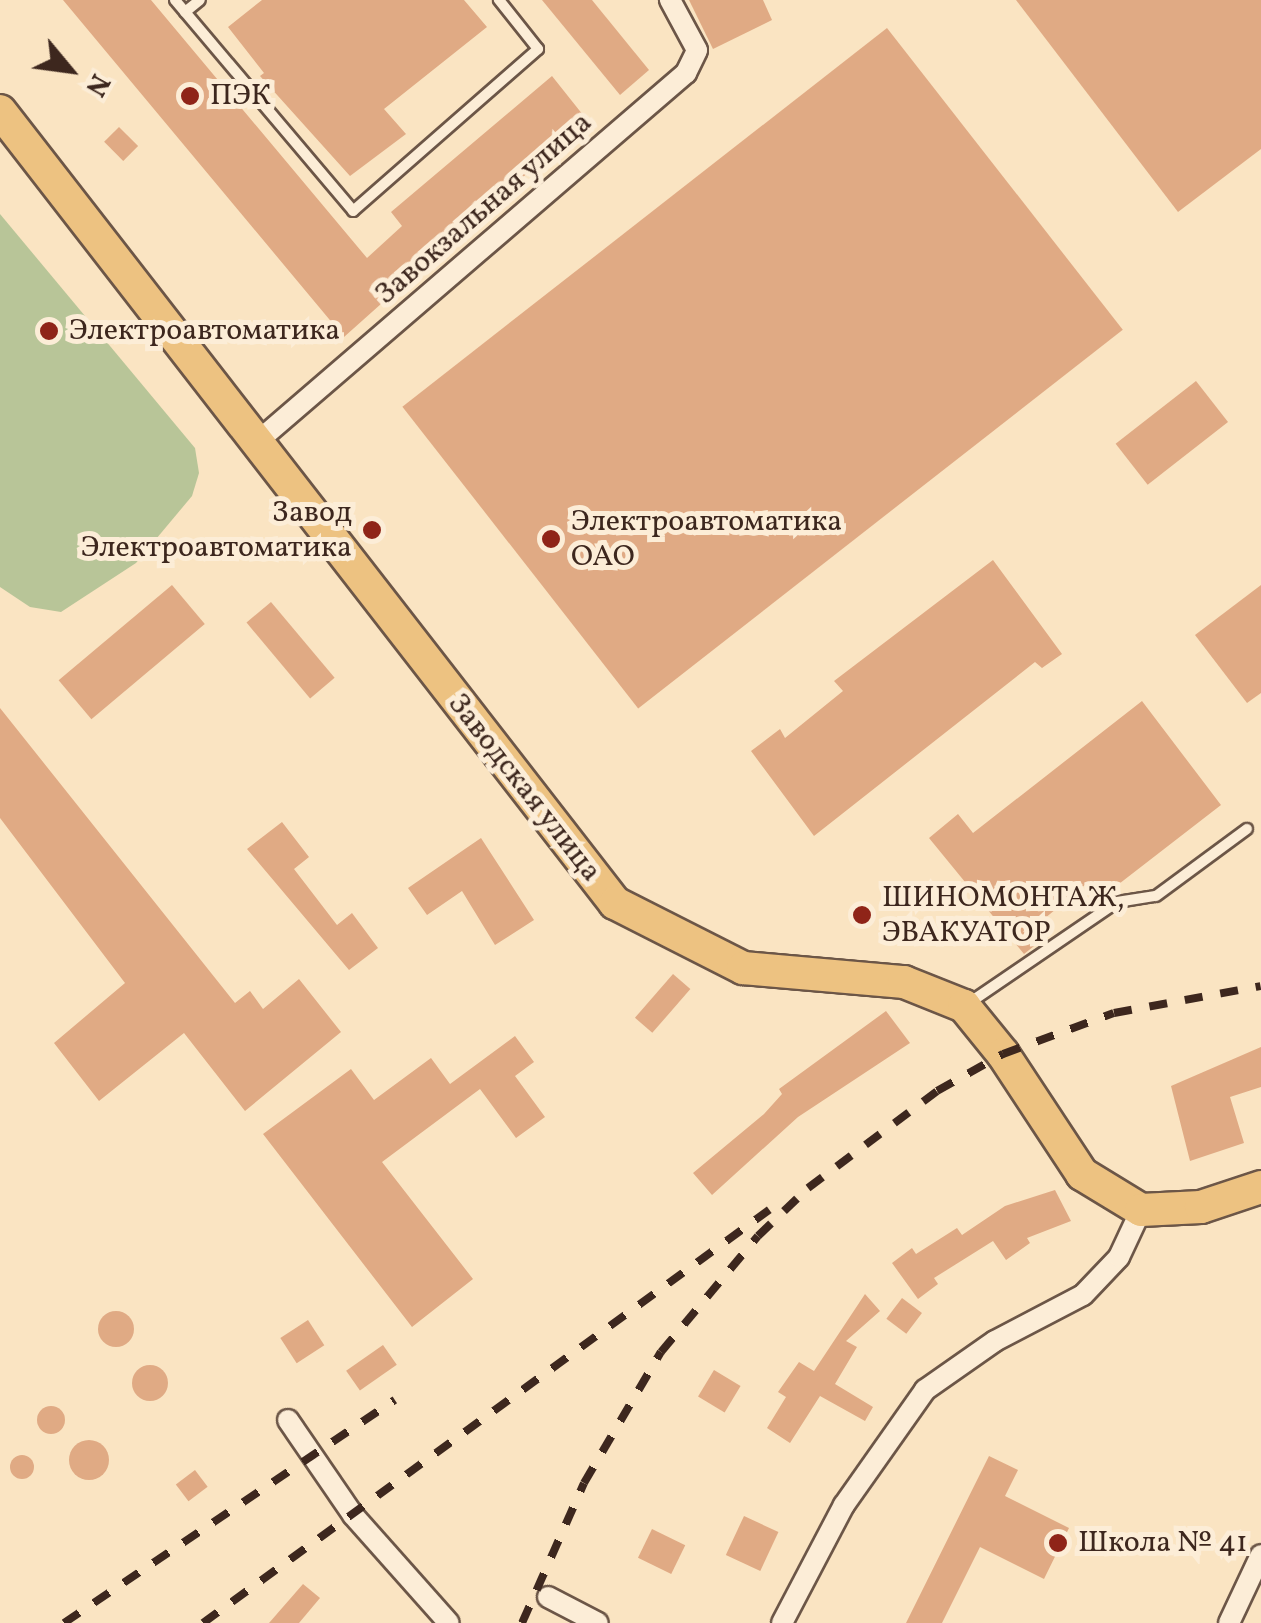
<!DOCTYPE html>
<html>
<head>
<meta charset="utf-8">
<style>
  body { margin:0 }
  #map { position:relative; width:1261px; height:1623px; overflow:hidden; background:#fae4c2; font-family:Vollkorn,serif }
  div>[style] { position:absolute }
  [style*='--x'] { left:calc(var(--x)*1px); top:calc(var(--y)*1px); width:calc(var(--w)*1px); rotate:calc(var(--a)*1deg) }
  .green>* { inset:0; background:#b8c598 }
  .building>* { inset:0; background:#e0aa84; transform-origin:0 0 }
  .round { border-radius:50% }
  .roads { filter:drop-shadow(2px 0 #6c5647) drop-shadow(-2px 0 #6c5647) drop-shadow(0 2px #6c5647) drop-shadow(0 -2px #6c5647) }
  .service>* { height:10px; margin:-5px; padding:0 5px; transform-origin:5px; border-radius:5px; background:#fcedd7 }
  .minor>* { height:20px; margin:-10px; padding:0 10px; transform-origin:10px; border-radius:10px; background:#fcedd7 }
  .primary>* { height:32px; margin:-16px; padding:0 16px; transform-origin:16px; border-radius:16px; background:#edc281 }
  .rail>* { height:8px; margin-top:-4px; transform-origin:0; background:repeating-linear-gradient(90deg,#3d271e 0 18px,transparent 0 36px) }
  .dots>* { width:28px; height:28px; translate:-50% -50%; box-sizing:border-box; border:5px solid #fcedd7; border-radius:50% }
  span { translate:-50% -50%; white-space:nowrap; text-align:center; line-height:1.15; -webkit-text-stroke:10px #fcedd7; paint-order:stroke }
  .poi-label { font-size:30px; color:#3d271e }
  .left { translate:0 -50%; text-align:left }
  .right { translate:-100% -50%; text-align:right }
  .street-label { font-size:30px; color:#3d271e }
  .north { position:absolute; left:20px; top:20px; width:100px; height:100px; -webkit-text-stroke:8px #fcedd7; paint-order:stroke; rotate:119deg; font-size:28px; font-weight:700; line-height:40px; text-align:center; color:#3d271e }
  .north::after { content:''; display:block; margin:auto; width:35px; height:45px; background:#3d271e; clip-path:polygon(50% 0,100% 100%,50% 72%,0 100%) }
</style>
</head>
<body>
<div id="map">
  <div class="green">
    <div style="clip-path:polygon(0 214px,195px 448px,199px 473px,192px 496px,136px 563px,61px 612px,30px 607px,0 587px)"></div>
  </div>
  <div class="building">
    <div style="clip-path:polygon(63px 0,151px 0,367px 258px,402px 226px,391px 212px,552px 76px,587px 120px,344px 337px)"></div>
    <div style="clip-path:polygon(262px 0,464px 0,487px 27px,384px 109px,406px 134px,350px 176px,260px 76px,264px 73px,228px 27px)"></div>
    <div style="clip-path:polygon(542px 0,592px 0,649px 70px,620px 95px)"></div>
    <div style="clip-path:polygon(689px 0,763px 0,772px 20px,713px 49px)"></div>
    <div style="clip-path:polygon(1016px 0,1261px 0,1261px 149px,1178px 212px)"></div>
    <div style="left:887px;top:28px;width:383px;height:615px;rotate:52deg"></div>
    <div style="left:119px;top:127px;width:27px;height:21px;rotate:45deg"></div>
    <div style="left:1196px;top:381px;width:52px;height:102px;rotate:52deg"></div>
    <div style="clip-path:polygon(993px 560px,1062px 654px,1042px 668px,1035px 662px,814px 836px,751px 751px,780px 729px,785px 738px,843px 691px,834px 681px)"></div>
    <div style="left:172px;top:585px;width:51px;height:148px;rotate:50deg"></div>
    <div style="clip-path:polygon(1261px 585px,1261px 693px,1247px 703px,1195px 635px)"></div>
    <div style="left:271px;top:602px;width:99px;height:32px;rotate:50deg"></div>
    <div style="clip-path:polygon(1142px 701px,1221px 805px,1115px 887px,1086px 884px,1044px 919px,1053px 931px,1024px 954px,929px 838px,958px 814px,973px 833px)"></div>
    <div style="clip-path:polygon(0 708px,235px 1003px,250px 991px,263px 1009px,299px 979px,341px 1032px,245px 1111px,184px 1033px,99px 1101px,54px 1043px,125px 983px,0 818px)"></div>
    <div style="clip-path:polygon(282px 822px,309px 857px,294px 869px,337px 925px,352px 913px,378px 948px,349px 970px,247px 849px)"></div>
    <div style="clip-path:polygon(481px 838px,534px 920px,495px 945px,462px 891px,427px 915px,408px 888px)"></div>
    <div style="left:673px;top:974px;width:23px;height:58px;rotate:41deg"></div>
    <div style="clip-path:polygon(886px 1011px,910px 1043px,798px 1117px,712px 1195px,693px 1173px,764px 1114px,782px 1094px,779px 1089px)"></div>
    <div style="clip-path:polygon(515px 1036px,534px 1062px,515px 1076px,545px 1117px,516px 1138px,480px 1089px,382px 1162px,473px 1279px,412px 1327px,263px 1134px,351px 1069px,374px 1100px,431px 1058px,450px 1084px)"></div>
    <div style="clip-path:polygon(1261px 1047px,1261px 1087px,1230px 1097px,1244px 1143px,1190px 1161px,1171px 1086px)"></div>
    <div style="clip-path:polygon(1055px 1190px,1071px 1221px,1027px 1238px,1030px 1243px,1006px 1260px,993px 1241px,934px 1278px,938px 1284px,918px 1299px,892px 1263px,912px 1248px,916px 1254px,957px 1228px,962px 1235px,1005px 1206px)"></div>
    <div style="clip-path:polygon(865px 1294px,880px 1311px,846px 1341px,857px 1347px,835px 1384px,873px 1407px,865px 1421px,820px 1396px,790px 1443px,767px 1428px,786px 1397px,778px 1392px,799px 1362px,814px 1371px)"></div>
    <div style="left:902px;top:1298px;width:25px;height:26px;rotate:37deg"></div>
    <div class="round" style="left:98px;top:1311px;width:36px;height:36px"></div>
    <div style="left:308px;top:1320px;width:30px;height:33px;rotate:57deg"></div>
    <div style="left:383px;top:1345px;width:24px;height:45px;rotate:55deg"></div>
    <div class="round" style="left:132px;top:1365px;width:36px;height:36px"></div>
    <div style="left:714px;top:1370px;width:31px;height:31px;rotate:31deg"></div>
    <div class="round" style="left:37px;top:1406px;width:28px;height:28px"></div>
    <div class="round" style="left:69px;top:1440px;width:40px;height:40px"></div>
    <div class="round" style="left:10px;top:1455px;width:24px;height:24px"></div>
    <div style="clip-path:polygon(989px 1456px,1018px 1470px,1005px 1496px,1069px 1528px,1044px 1579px,980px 1547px,942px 1623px,906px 1623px)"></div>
    <div style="left:195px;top:1470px;width:21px;height:24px;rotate:53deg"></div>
    <div style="left:744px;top:1516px;width:38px;height:43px;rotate:25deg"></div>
    <div style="left:652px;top:1529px;width:37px;height:32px;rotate:26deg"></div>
    <div style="clip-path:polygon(303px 1584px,320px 1598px,299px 1623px,269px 1623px)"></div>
  </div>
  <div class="roads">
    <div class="service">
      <div style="--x:175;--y:0;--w:276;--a:49.8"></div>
      <div style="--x:353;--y:211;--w:246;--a:-41.2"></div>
      <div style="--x:538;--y:49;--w:63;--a:-128.5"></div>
      <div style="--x:185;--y:12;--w:19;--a:-39"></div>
      <div style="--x:969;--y:1003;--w:179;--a:-34.3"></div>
      <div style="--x:1117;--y:902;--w:39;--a:-9"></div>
      <div style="--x:1156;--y:896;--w:113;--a:-36.4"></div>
    </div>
    <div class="minor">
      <div style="--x:257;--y:442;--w:566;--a:-40.7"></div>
      <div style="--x:686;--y:73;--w:25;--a:-64"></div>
      <div style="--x:697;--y:50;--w:57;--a:-118.4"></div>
      <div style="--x:288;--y:1420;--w:115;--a:55.6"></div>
      <div style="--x:353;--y:1515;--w:144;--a:48.4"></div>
      <div style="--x:548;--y:1597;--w:56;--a:27.5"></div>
      <div style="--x:782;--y:1623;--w:133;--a:-62.3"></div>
      <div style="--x:844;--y:1505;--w:141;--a:-54.8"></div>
      <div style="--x:925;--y:1390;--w:85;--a:-35"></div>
      <div style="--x:995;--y:1341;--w:99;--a:-27.6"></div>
      <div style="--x:1083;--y:1295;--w:52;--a:-46.5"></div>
      <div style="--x:1119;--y:1257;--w:52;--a:-64.9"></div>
      <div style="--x:1229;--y:1623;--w:75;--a:-64.8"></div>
    </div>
    <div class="primary">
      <div style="--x:0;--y:111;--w:1003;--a:52.17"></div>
      <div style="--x:615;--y:903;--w:144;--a:26.9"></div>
      <div style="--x:743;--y:968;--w:162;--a:5"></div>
      <div style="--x:904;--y:982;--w:65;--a:21.8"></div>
      <div style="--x:964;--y:1006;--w:62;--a:50.9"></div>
      <div style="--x:1003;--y:1054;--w:144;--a:56.6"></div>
      <div style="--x:1082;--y:1174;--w:69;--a:31.4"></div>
      <div style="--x:1141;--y:1210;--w:60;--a:-2.9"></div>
      <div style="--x:1201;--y:1207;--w:63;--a:-18.4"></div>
    </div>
  </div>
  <div class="rail">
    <div style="--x:64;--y:1623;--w:399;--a:-34"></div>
    <div style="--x:203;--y:1623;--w:701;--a:-36.12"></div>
    <div style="--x:522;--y:1623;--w:153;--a:-66.1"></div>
    <div style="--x:584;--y:1483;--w:152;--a:-59.6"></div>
    <div style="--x:661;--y:1352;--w:151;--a:-50.1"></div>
    <div style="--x:758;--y:1236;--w:69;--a:-43.8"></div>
    <div style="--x:808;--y:1188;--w:161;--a:-36.9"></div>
    <div style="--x:937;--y:1091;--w:76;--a:-29.3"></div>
    <div style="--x:1003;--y:1054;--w:118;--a:-20.3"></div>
    <div style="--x:1114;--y:1013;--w:149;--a:-10.4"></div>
  </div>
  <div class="dots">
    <div style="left:190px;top:96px;background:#8f2418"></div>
    <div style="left:49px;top:331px;background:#8f2418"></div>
    <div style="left:372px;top:530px;background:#8f2418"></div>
    <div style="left:551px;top:539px;background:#8f2418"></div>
    <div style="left:862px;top:915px;background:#8f2418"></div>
    <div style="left:1058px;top:1543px;background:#8f2418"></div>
  </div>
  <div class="poi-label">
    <span class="left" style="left:210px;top:96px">ПЭК</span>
    <span class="left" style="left:69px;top:331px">Электроавтоматика</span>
    <span class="right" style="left:352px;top:530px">Завод<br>Электроавтоматика</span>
    <span class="left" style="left:571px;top:539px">Электроавтоматика<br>ОАО</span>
    <span class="left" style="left:882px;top:915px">ШИНОМОНТАЖ,<br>ЭВАКУАТОР</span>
    <span class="left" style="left:1078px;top:1543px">Школа № 41</span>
  </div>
  <div class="street-label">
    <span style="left:484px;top:209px;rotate:-41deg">Завокзальная улица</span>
    <span style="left:524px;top:788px;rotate:52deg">Заводская улица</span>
  </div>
  <div class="north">N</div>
</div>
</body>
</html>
